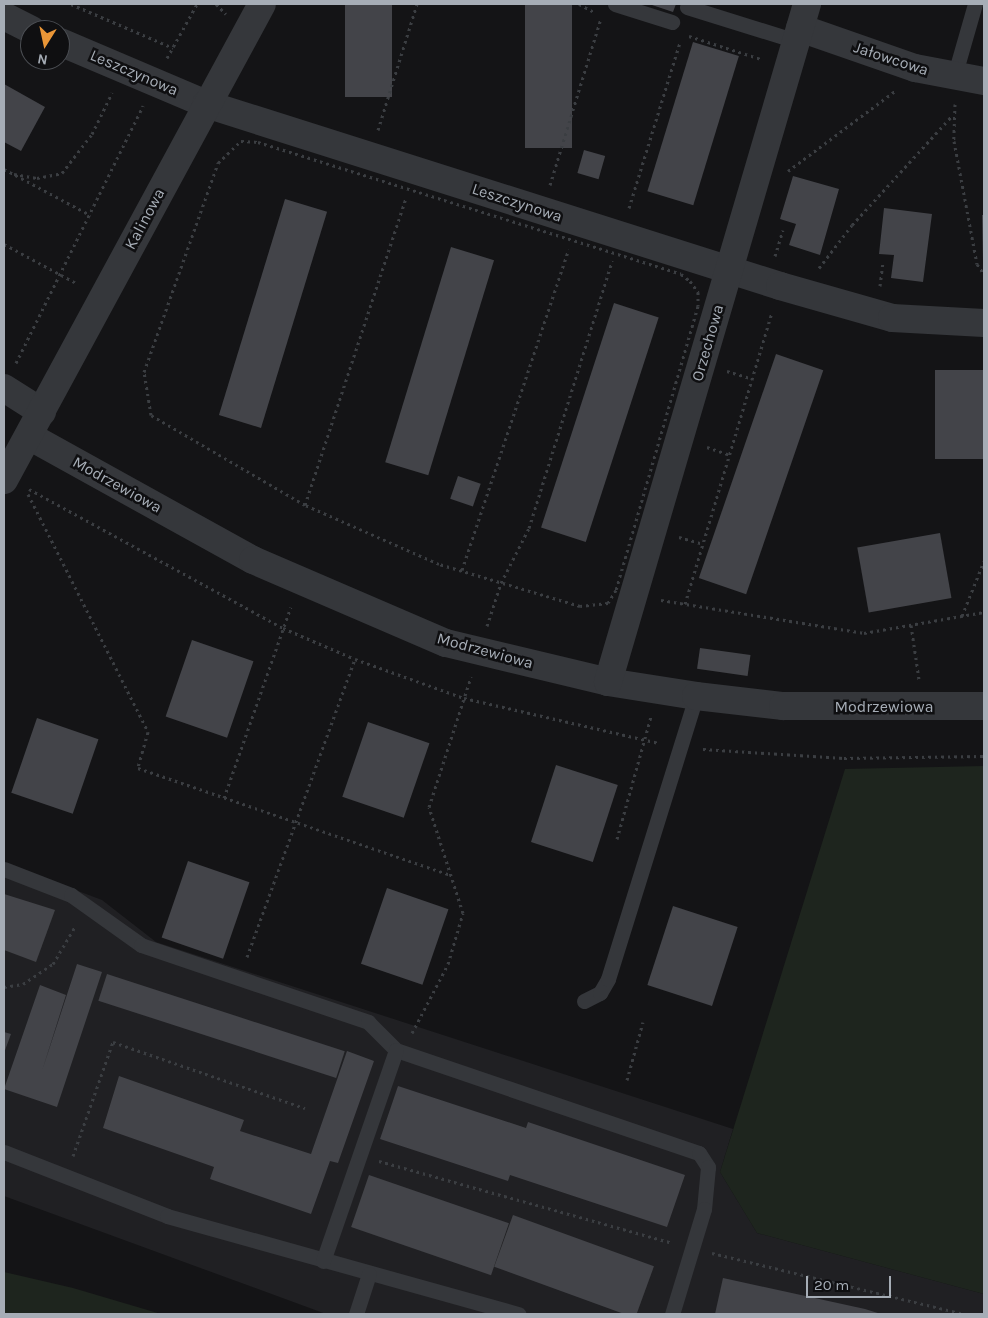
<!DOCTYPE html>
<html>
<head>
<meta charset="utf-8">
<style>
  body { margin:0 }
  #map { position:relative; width:988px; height:1318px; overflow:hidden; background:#141416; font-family:Karla,sans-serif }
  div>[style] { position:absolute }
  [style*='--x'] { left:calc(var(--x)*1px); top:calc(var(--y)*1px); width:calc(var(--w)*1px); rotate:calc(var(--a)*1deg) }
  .built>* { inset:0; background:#202023 }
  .green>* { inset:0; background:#1e251e }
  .building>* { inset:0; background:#434449; transform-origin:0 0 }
  .path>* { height:3px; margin-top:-1.5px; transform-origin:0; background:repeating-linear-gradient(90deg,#3b3e42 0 2.5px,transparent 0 6.5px) }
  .service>* { height:15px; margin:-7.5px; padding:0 7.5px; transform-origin:7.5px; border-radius:7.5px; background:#35373b }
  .minor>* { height:28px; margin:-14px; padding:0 14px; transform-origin:14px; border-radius:14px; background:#35373b }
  span { translate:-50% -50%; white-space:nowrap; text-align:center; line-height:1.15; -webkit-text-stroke:5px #0f0f11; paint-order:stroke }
  .street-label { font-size:16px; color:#a6adb6 }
  .frame { position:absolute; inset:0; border:5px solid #a6adb6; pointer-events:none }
  .north { position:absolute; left:20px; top:20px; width:50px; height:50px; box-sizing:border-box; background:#0f0f11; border:1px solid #4b4e53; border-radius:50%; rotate:190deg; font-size:14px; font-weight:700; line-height:20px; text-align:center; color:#a6adb6 }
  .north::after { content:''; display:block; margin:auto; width:18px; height:22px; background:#ea9637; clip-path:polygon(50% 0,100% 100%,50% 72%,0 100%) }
  .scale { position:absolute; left:806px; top:1276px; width:85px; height:22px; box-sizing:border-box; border:2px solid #a6adb6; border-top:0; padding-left:6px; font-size:15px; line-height:18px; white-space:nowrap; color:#a6adb6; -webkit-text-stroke:4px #0f0f11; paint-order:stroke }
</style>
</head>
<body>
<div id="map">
  <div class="built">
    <div style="clip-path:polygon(4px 863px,102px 900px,156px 942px,733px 1129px,720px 1172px,757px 1233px,984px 1294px,984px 1314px,326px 1314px,4px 1196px)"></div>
  </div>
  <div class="green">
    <div style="clip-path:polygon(984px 766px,984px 1294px,757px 1233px,720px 1172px,845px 769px)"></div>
    <div style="clip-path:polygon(4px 1272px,73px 1288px,161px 1314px,4px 1314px)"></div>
  </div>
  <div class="building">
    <div style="left:345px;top:4px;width:47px;height:93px"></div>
    <div style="left:525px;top:4px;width:47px;height:144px"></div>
    <div style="clip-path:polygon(649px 4px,676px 4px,673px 12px)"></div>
    <div style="left:693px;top:42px;width:48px;height:156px;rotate:17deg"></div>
    <div style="clip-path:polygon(4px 84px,45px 107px,21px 151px,4px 142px)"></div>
    <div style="left:584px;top:150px;width:22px;height:24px;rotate:16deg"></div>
    <div style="clip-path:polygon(793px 176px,839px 189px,820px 255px,789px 245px,796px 224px,780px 219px)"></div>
    <div style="left:285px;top:199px;width:44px;height:226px;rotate:17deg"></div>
    <div style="clip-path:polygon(884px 208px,932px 214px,923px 282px,891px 278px,894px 255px,879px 254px)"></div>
    <div style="clip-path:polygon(982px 215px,984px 215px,984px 260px,983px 260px)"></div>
    <div style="left:451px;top:247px;width:45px;height:225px;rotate:17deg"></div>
    <div style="left:614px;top:303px;width:47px;height:236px;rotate:18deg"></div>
    <div style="left:776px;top:354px;width:50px;height:237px;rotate:19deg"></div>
    <div style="left:984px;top:370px;width:89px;height:49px;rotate:90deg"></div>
    <div style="left:458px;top:476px;width:24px;height:24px;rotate:19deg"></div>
    <div style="left:940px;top:533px;width:66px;height:84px;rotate:80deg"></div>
    <div style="left:192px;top:640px;width:65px;height:81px;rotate:19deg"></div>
    <div style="left:700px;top:648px;width:51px;height:21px;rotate:8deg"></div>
    <div style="left:37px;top:718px;width:65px;height:79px;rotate:19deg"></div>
    <div style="left:368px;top:722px;width:65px;height:79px;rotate:19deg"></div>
    <div style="left:556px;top:765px;width:65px;height:81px;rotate:18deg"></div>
    <div style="left:188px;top:861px;width:65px;height:81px;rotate:19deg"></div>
    <div style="left:387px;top:888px;width:65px;height:80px;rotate:19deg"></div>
    <div style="clip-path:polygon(4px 894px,55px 910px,36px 962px,4px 950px)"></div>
    <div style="left:673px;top:906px;width:68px;height:83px;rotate:18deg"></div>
    <div style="clip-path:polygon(77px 964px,102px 972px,57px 1107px,4px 1089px,40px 985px,66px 995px,42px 1071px)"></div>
    <div style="left:107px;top:974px;width:250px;height:28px;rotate:18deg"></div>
    <div style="clip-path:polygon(4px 1032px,11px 1034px,4px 1053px)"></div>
    <div style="clip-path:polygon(347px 1051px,374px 1061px,338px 1163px,330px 1161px,311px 1214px,210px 1179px,214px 1167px,103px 1128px,119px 1076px,244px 1120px,240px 1131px,311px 1154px)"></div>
    <div style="clip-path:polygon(398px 1086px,526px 1128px,528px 1122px,685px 1175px,667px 1227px,510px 1175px,508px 1181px,380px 1139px)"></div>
    <div style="left:369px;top:1175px;width:148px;height:55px;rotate:19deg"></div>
    <div style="left:513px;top:1215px;width:150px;height:55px;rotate:20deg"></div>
    <div style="clip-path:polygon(723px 1278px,865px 1309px,881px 1314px,715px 1314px)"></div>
  </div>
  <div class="path">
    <div style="--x:71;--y:4;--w:111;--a:23.3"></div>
    <div style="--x:216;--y:4;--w:14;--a:45"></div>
    <div style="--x:579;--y:4;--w:17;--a:28"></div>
    <div style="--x:689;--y:36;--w:76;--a:17.7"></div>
    <div style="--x:167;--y:58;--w:62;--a:-60.9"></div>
    <div style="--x:955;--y:104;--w:37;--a:92"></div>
    <div style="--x:954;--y:141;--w:125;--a:79.4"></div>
    <div style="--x:977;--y:264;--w:12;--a:55"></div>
    <div style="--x:378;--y:130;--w:132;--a:-72.8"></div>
    <div style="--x:241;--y:141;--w:17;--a:3"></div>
    <div style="--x:258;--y:142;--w:443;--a:17.3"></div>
    <div style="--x:681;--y:274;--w:11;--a:38"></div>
    <div style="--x:690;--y:281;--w:14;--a:54"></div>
    <div style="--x:698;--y:292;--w:14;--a:90"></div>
    <div style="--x:698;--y:306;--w:296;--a:106.1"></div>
    <div style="--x:616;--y:590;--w:15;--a:122"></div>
    <div style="--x:608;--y:603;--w:28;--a:174"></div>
    <div style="--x:580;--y:606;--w:147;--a:-163.4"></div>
    <div style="--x:439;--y:564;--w:146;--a:-156.2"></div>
    <div style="--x:305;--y:505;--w:178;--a:-149.7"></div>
    <div style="--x:151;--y:415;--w:44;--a:-99.2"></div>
    <div style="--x:144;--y:372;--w:222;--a:-70.5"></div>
    <div style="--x:218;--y:163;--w:32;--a:-44"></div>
    <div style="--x:4;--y:169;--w:98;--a:28.1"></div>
    <div style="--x:788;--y:171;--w:134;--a:-36.8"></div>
    <div style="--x:14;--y:174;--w:23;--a:10"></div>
    <div style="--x:37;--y:178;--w:25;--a:-11"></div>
    <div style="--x:62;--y:173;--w:49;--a:-52.4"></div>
    <div style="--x:92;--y:134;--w:46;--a:-64"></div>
    <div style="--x:550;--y:185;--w:175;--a:-73"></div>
    <div style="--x:629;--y:208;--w:174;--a:-72.9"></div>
    <div style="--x:4;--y:244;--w:84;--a:28.4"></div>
    <div style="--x:775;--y:256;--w:27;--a:-73"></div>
    <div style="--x:819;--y:268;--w:54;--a:-52.5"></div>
    <div style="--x:852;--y:225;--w:148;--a:-47.5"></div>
    <div style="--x:880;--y:286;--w:24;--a:-83"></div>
    <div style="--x:16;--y:363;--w:287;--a:-63.7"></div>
    <div style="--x:727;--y:371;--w:27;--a:17"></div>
    <div style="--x:707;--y:447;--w:24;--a:19"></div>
    <div style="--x:29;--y:489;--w:290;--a:28.7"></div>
    <div style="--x:283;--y:628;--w:78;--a:23.3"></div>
    <div style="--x:355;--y:659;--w:116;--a:19.7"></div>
    <div style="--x:464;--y:698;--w:200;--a:13"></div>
    <div style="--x:28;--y:494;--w:267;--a:63.2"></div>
    <div style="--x:148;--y:732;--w:37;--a:106"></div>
    <div style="--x:138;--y:768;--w:330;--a:18.9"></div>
    <div style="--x:305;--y:505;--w:324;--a:-71.8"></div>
    <div style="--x:679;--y:537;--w:25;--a:16"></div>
    <div style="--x:462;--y:570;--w:338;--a:-71.6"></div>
    <div style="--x:661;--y:600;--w:206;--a:9.2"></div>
    <div style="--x:864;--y:633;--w:122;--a:-9.9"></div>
    <div style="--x:685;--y:604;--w:304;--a:-73.4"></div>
    <div style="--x:962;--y:616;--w:59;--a:-68.2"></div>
    <div style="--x:911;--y:625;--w:55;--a:81.6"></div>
    <div style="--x:487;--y:626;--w:45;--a:-72"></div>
    <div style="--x:501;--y:583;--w:62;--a:-63"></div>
    <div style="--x:529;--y:528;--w:280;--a:-72.7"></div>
    <div style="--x:703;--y:749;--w:141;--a:3.7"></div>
    <div style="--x:844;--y:758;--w:140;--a:-0.8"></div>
    <div style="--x:224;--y:798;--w:202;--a:-70.7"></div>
    <div style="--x:617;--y:839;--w:128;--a:-74.5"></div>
    <div style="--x:247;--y:957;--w:317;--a:-70.1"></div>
    <div style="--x:4;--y:987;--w:19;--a:-9"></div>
    <div style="--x:23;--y:984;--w:36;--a:-34"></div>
    <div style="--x:53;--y:964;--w:45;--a:-59.5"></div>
    <div style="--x:412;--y:1033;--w:78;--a:-62.4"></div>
    <div style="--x:448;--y:964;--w:53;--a:-73.6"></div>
    <div style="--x:463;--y:913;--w:111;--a:-107.8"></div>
    <div style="--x:429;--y:807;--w:137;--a:-72.1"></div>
    <div style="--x:627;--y:1080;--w:60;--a:-74.6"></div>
    <div style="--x:73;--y:1156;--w:121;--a:-70.7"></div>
    <div style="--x:113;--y:1042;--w:203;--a:19"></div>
    <div style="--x:379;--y:1161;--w:304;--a:15.6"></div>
    <div style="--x:712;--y:1253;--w:259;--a:13.6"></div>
  </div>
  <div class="service">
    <div style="--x:615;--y:4;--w:60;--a:17.5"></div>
    <div style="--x:687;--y:7;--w:114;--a:17.3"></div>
    <div style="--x:954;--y:77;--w:76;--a:-74"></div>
    <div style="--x:4;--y:869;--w:72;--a:21.2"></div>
    <div style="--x:71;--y:895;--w:86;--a:35.5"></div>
    <div style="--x:141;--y:945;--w:240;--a:18.7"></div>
    <div style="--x:368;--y:1022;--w:40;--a:45"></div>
    <div style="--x:396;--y:1050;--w:320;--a:18.8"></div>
    <div style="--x:699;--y:1153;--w:17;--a:57"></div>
    <div style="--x:708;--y:1167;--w:42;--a:95.4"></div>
    <div style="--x:704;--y:1209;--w:110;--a:106.9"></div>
    <div style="--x:584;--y:1001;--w:18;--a:-27"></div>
    <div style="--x:600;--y:993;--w:16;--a:-60"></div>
    <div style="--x:608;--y:979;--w:296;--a:-72.7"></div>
    <div style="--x:4;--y:1152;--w:175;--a:21.4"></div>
    <div style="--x:167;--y:1216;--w:365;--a:15.6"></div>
    <div style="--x:323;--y:1261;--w:223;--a:-70.9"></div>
    <div style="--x:356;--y:1314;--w:42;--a:-72"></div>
  </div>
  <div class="minor">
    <div style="--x:4;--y:16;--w:31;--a:27"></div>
    <div style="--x:800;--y:28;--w:122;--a:19.2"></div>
    <div style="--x:915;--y:68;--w:70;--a:10.7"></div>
    <div style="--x:60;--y:42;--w:159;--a:23"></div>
    <div style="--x:206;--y:104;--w:602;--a:17.59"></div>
    <div style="--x:780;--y:286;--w:116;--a:15.9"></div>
    <div style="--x:892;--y:318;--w:92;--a:3.1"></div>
    <div style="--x:4;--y:388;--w:45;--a:32.3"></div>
    <div style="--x:29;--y:436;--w:256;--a:29"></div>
    <div style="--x:253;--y:560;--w:210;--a:23.3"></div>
    <div style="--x:446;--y:643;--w:167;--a:13.5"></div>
    <div style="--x:608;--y:682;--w:89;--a:9"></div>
    <div style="--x:696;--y:696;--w:88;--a:6.6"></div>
    <div style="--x:783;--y:706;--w:201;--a:0"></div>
    <div style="--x:4;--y:480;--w:541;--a:-61.54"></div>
    <div style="--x:608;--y:682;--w:707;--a:-73.64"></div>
  </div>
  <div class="street-label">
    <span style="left:891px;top:59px;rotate:18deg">Jałowcowa</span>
    <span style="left:134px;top:73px;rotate:23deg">Leszczynowa</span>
    <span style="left:517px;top:203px;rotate:18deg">Leszczynowa</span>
    <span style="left:145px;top:219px;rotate:-62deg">Kalinowa</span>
    <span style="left:708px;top:343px;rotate:-74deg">Orzechowa</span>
    <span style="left:117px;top:485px;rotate:29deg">Modrzewiowa</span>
    <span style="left:485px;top:651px;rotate:15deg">Modrzewiowa</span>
    <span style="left:884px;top:707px">Modrzewiowa</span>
  </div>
  <div class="frame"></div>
  <div class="north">N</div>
  <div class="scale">20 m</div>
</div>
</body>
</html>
